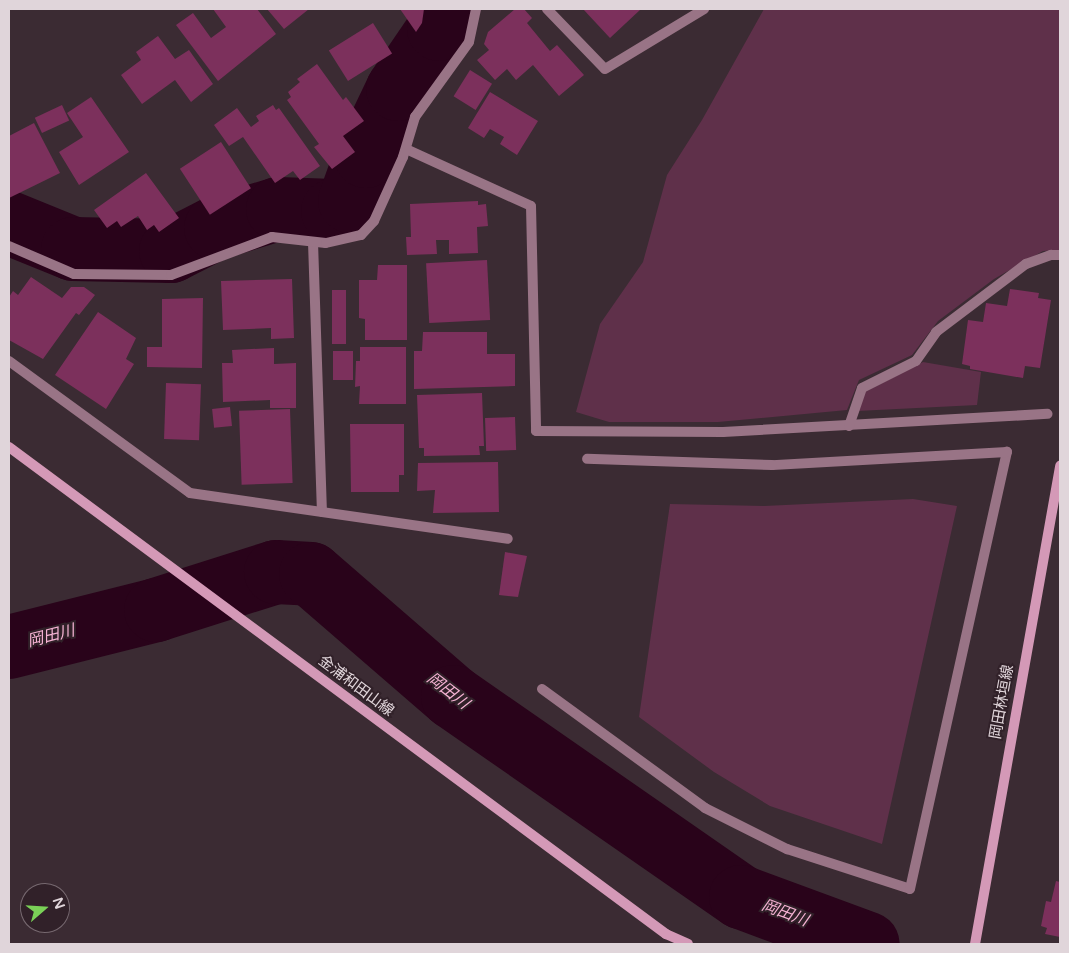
<!DOCTYPE html>
<html>
<head>
<meta charset="utf-8">
<style>
  body { margin:0 }
  #map { position:relative; width:1069px; height:953px; overflow:hidden; background:#3b2b33; font-family:"Varela Round","Noto Sans JP",sans-serif }
  div>[style] { position:absolute }
  [style*='--x'] { left:calc(var(--x)*1px); top:calc(var(--y)*1px); width:calc(var(--w)*1px); rotate:calc(var(--a)*1deg) }
  .green>* { inset:0; background:#5f304a }
  .river>* { height:64px; margin:-32px; padding:0 32px; transform-origin:32px; border-radius:32px; background:#29031a }
  .building>* { inset:0; background:#7c305c; transform-origin:0 0 }
  .street>* { height:10px; margin:-5px; padding:0 5px; transform-origin:5px; border-radius:5px; background:#997486 }
  .secondary>* { height:10px; margin:-5px; padding:0 5px; transform-origin:5px; border-radius:5px; background:#d499b7 }
  span { translate:-50% -50%; white-space:nowrap; text-align:center; line-height:1.15; -webkit-text-stroke:4px #312129; paint-order:stroke }
  .street-label { font-size:15px; color:#e0d5da }
  .water-label { font-size:16px; color:#f6b3d4; font-style:italic }
  .frame { position:absolute; inset:0; border:10px solid #e0d5da; pointer-events:none }
  .north { position:absolute; left:20px; top:883px; width:50px; height:50px; box-sizing:border-box; background:#312129; border:1px solid #776970; border-radius:50%; rotate:71deg; font-size:14px; font-weight:700; line-height:20px; text-align:center; color:#e0d5da }
  .north::after { content:''; display:block; margin:auto; width:18px; height:22px; background:#7ad157; clip-path:polygon(50% 0,100% 100%,50% 72%,0 100%) }
</style>
</head>
<body>
<div id="map">
  <div class="green">
    <div style="clip-path:polygon(764px 9px,1060px 9px,1060px 250px,1043px 251px,994px 279px,938px 321px,912px 355px,859px 380px,847px 410px,718px 422px,609px 422px,576px 412px,600px 324px,643px 262px,667px 175px,702px 120px)"></div>
    <div style="clip-path:polygon(923px 362px,981px 372px,977px 405px,857px 411px,865px 392px)"></div>
    <div style="clip-path:polygon(913px 499px,957px 506px,882px 844px,770px 806px,714px 772px,639px 717px,670px 504px,764px 506px)"></div>
  </div>
  <div class="river">
    <div style="--x:9;--y:223;--w:69;--a:22.1"></div>
    <div style="--x:73;--y:249;--w:98;--a:1.2"></div>
    <div style="--x:171;--y:251;--w:51;--a:-27.1"></div>
    <div style="--x:216;--y:228;--w:65;--a:-17"></div>
    <div style="--x:278;--y:209;--w:55;--a:2.1"></div>
    <div style="--x:333;--y:211;--w:20;--a:-30"></div>
    <div style="--x:350;--y:201;--w:48;--a:-70.4"></div>
    <div style="--x:366;--y:156;--w:74;--a:-64.5"></div>
    <div style="--x:398;--y:89;--w:73;--a:-55.7"></div>
    <div style="--x:439;--y:29;--w:20;--a:-81"></div>
    <div style="--x:9;--y:647;--w:152;--a:-14.1"></div>
    <div style="--x:156;--y:610;--w:126;--a:-17.6"></div>
    <div style="--x:276;--y:572;--w:35;--a:3"></div>
    <div style="--x:311;--y:574;--w:188;--a:40.9"></div>
    <div style="--x:453;--y:697;--w:351;--a:34.8"></div>
    <div style="--x:741;--y:897;--w:135;--a:20.3"></div>
  </div>
  <div class="building">
    <div style="clip-path:polygon(213px 9px,257px 9px,276px 34px,218px 81px,176px 25px,193px 13px,211px 38px,226px 27px)"></div>
    <div style="clip-path:polygon(267px 9px,309px 9px,284px 29px)"></div>
    <div style="clip-path:polygon(400px 9px,424px 9px,422px 23px,416px 32px)"></div>
    <div style="clip-path:polygon(515px 9px,524px 9px,532px 18px,527px 23px,550px 51px,557px 45px,584px 75px,559px 96px,533px 65px,516px 80px,507px 69px,495px 80px,477px 60px,489px 50px,484px 44px,488px 32px)"></div>
    <div style="clip-path:polygon(583px 9px,641px 9px,610px 38px)"></div>
    <div style="left:373px;top:23px;width:36px;height:52px;rotate:58deg"></div>
    <div style="clip-path:polygon(158px 36px,175px 59px,189px 50px,213px 84px,191px 102px,175px 80px,142px 104px,121px 75px,141px 60px,136px 52px)"></div>
    <div style="clip-path:polygon(317px 64px,343px 100px,346px 97px,364px 121px,343px 136px,355px 152px,332px 169px,314px 147px,319px 144px,287px 100px,291px 97px,288px 92px,300px 82px,297px 79px)"></div>
    <div style="left:470px;top:70px;width:26px;height:31px;rotate:32deg"></div>
    <div style="clip-path:polygon(490px 92px,538px 121px,517px 155px,500px 144px,504px 137px,490px 129px,484px 138px,468px 128px)"></div>
    <div style="clip-path:polygon(91px 97px,129px 152px,79px 185px,59px 152px,83px 137px,67px 113px)"></div>
    <div style="left:62px;top:105px;width:17px;height:30px;rotate:65deg"></div>
    <div style="clip-path:polygon(273px 105px,276px 110px,279px 108px,320px 166px,300px 180px,293px 171px,275px 183px,243px 137px,229px 146px,214px 125px,237px 108px,251px 127px,259px 121px,256px 116px)"></div>
    <div style="clip-path:polygon(34px 123px,60px 173px,9px 198px,9px 136px)"></div>
    <div style="left:221px;top:142px;width:55px;height:49px;rotate:57deg"></div>
    <div style="clip-path:polygon(146px 173px,179px 218px,159px 232px,154px 225px,147px 230px,138px 216px,121px 227px,117px 221px,107px 228px,94px 210px)"></div>
    <div style="clip-path:polygon(478px 201px,478px 205px,486px 204px,488px 226px,477px 227px,478px 253px,449px 254px,449px 240px,436px 240px,437px 254px,407px 255px,406px 237px,411px 237px,410px 204px)"></div>
    <div style="left:487px;top:260px;width:60px;height:61px;rotate:87deg"></div>
    <div style="clip-path:polygon(378px 265px,407px 265px,407px 340px,365px 340px,365px 319px,359px 318px,359px 280px,377px 280px)"></div>
    <div style="clip-path:polygon(31px 277px,62px 298px,71px 287px,84px 287px,95px 295px,79px 315px,76px 313px,43px 359px,9px 340px,9px 297px,13px 291px,18px 295px)"></div>
    <div style="clip-path:polygon(292px 279px,294px 338px,271px 339px,271px 328px,223px 330px,221px 281px)"></div>
    <div style="clip-path:polygon(1010px 289px,1039px 293px,1038px 298px,1051px 300px,1040px 368px,1025px 366px,1023px 378px,970px 369px,970px 366px,962px 364px,968px 320px,983px 322px,986px 303px,1007px 306px)"></div>
    <div style="left:332px;top:290px;width:14px;height:54px"></div>
    <div style="clip-path:polygon(203px 298px,202px 368px,147px 367px,147px 347px,162px 347px,162px 299px)"></div>
    <div style="clip-path:polygon(98px 312px,136px 338px,126px 359px,134px 364px,106px 409px,55px 375px)"></div>
    <div style="clip-path:polygon(423px 332px,487px 332px,487px 354px,515px 354px,515px 386px,414px 389px,414px 351px,422px 351px)"></div>
    <div style="clip-path:polygon(360px 347px,406px 347px,406px 404px,359px 404px,360px 386px,355px 387px,356px 361px,360px 361px)"></div>
    <div style="clip-path:polygon(274px 348px,274px 364px,296px 363px,296px 408px,270px 408px,270px 400px,223px 402px,222px 363px,233px 363px,232px 350px)"></div>
    <div style="left:333px;top:351px;width:20px;height:29px"></div>
    <div style="left:166px;top:383px;width:35px;height:56px;rotate:2deg"></div>
    <div style="clip-path:polygon(482px 393px,484px 446px,479px 446px,480px 455px,424px 456px,424px 448px,419px 448px,417px 395px)"></div>
    <div style="left:230px;top:407px;width:19px;height:18px;rotate:84deg"></div>
    <div style="left:290px;top:409px;width:74px;height:51px;rotate:88deg"></div>
    <div style="left:515px;top:417px;width:33px;height:30px;rotate:88deg"></div>
    <div style="clip-path:polygon(350px 424px,404px 424px,404px 475px,399px 475px,399px 492px,351px 492px)"></div>
    <div style="clip-path:polygon(498px 462px,499px 512px,433px 513px,435px 490px,417px 491px,418px 463px)"></div>
    <div style="clip-path:polygon(505px 552px,527px 556px,518px 597px,499px 595px)"></div>
    <div style="clip-path:polygon(1056px 881px,1060px 882px,1060px 937px,1045px 934px,1047px 928px,1041px 926px,1046px 901px,1051px 902px)"></div>
  </div>
  <div class="street">
    <div style="--x:547;--y:9;--w:83;--a:46"></div>
    <div style="--x:605;--y:69;--w:116;--a:-31.2"></div>
    <div style="--x:406;--y:149;--w:137;--a:24.5"></div>
    <div style="--x:531;--y:206;--w:225;--a:88.7"></div>
    <div style="--x:536;--y:431;--w:187;--a:0.3"></div>
    <div style="--x:723;--y:432;--w:325;--a:-3.2"></div>
    <div style="--x:313;--y:242;--w:270;--a:88.1"></div>
    <div style="--x:9;--y:246;--w:71;--a:23.3"></div>
    <div style="--x:74;--y:274;--w:97;--a:0.6"></div>
    <div style="--x:171;--y:275;--w:108;--a:-20.6"></div>
    <div style="--x:272;--y:237;--w:54;--a:6.3"></div>
    <div style="--x:326;--y:243;--w:36;--a:-13"></div>
    <div style="--x:361;--y:235;--w:19;--a:-47"></div>
    <div style="--x:374;--y:221;--w:70;--a:-65.6"></div>
    <div style="--x:403;--y:157;--w:42;--a:-73.3"></div>
    <div style="--x:415;--y:117;--w:92;--a:-54.2"></div>
    <div style="--x:469;--y:42;--w:34;--a:-78"></div>
    <div style="--x:9;--y:361;--w:224;--a:36.1"></div>
    <div style="--x:190;--y:493;--w:321;--a:8.2"></div>
    <div style="--x:849;--y:426;--w:40;--a:-71.1"></div>
    <div style="--x:862;--y:388;--w:60;--a:-26.6"></div>
    <div style="--x:916;--y:361;--w:35;--a:-55"></div>
    <div style="--x:936;--y:332;--w:113;--a:-37.1"></div>
    <div style="--x:1026;--y:264;--w:27;--a:-20"></div>
    <div style="--x:1051;--y:255;--w:9;--a:0"></div>
    <div style="--x:542;--y:689;--w:202;--a:36.1"></div>
    <div style="--x:705;--y:808;--w:92;--a:26.6"></div>
    <div style="--x:787;--y:849;--w:129;--a:18"></div>
    <div style="--x:910;--y:889;--w:448;--a:-77.5"></div>
    <div style="--x:1007;--y:452;--w:235;--a:176.8"></div>
    <div style="--x:772;--y:465;--w:185;--a:-178.1"></div>
  </div>
  <div class="secondary">
    <div style="--x:9;--y:447;--w:818;--a:36.55"></div>
    <div style="--x:666;--y:934;--w:24;--a:24"></div>
    <div style="--x:975;--y:944;--w:486;--a:-79.9"></div>
  </div>
  <div class="street-label">
    <span style="left:356px;top:686px;rotate:37deg">金浦和田山線</span>
    <span style="left:1002px;top:702px;rotate:-80deg">岡田林垣線</span>
  </div>
  <div class="water-label">
    <span style="left:51px;top:636px;rotate:-14deg">岡田川</span>
    <span style="left:448px;top:691px;rotate:38deg">岡田川</span>
    <span style="left:785px;top:913px;rotate:21deg">岡田川</span>
  </div>
  <div class="frame"></div>
  <div class="north">N</div>
</div>
</body>
</html>
